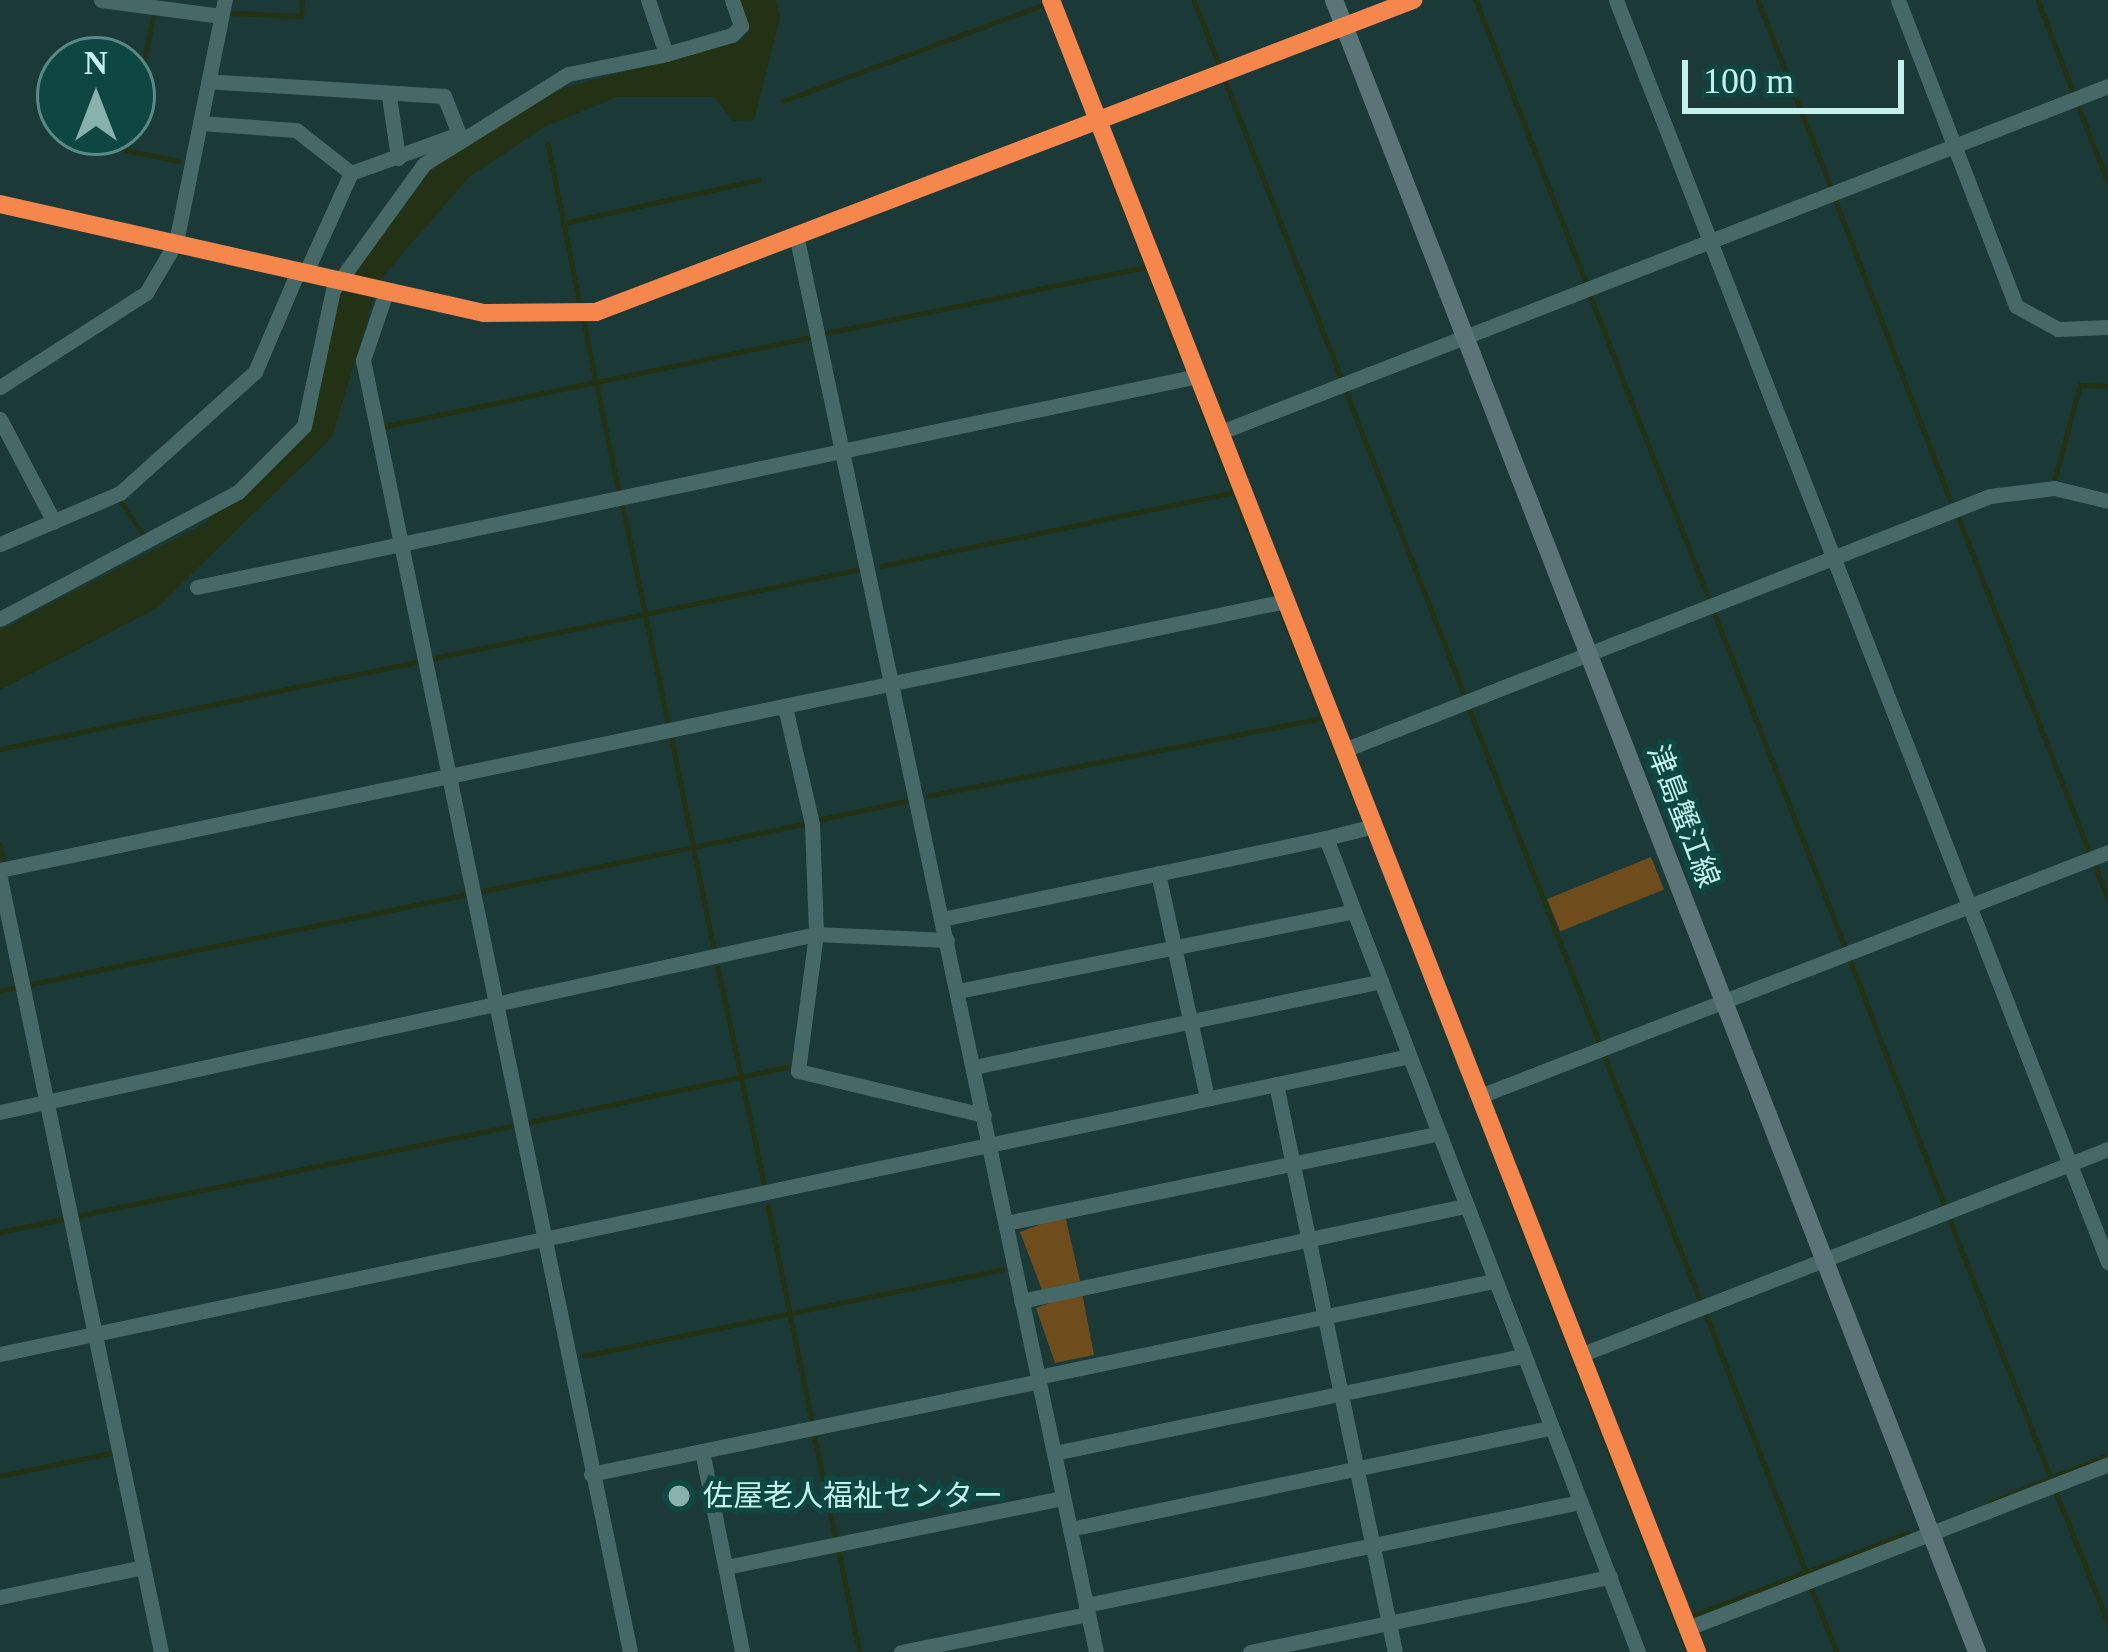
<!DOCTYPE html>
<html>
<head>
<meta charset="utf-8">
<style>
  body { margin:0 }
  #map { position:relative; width:2108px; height:1652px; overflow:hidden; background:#1b3937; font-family:"Times New Roman","Noto Sans JP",serif }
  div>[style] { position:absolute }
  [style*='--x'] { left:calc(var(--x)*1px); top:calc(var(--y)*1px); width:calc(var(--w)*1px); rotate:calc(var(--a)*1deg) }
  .green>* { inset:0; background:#6e4c1c; transform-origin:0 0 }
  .water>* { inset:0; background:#233214 }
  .stream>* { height:4.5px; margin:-2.25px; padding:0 2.25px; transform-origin:2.25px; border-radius:2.25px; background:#233214 }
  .minor>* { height:15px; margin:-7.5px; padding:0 7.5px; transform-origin:7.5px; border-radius:7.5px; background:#466967 }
  .major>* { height:18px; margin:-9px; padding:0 9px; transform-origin:9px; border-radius:9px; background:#5b7477 }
  .cycleway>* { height:18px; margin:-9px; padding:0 9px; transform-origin:9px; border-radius:9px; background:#f5874c }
  .dots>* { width:33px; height:33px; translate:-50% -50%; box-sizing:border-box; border:6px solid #0e4642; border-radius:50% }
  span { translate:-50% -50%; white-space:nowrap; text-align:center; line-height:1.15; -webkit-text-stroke:10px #0e4642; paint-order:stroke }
  .street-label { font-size:30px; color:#c4f1ec }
  .poi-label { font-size:30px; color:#c4f1ec }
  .left { translate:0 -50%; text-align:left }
  .north { position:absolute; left:36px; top:36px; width:120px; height:120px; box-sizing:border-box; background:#0e4642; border:3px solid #578a86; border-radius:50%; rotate:0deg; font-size:33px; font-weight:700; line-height:48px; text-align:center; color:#c4f1ec }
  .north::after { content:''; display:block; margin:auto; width:42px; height:54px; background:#89b1ad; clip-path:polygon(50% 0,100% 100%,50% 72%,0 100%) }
  .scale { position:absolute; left:1682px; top:60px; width:222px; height:54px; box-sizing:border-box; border:6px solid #c4f1ec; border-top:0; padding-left:15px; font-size:36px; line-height:42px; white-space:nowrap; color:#c4f1ec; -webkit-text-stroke:9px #0e4642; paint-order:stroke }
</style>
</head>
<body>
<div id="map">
  <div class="green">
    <div style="left:1651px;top:857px;width:35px;height:112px;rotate:68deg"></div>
    <div style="clip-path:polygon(1065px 1215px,1080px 1281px,1042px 1290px,1020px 1232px)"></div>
    <div style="clip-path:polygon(1082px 1292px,1094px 1355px,1055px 1363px,1036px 1308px)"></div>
  </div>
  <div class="water">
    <div style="clip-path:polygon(739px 0,776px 0,780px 19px,754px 120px,733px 121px,714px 97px,617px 97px,544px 127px,469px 177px,379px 281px,332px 437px,157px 608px,0 690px,0 630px,202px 525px,311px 430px,341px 290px,434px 166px,556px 90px,740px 41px,749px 31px)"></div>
  </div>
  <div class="stream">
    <div style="--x:1194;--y:0;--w:72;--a:68.8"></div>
    <div style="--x:1476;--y:0;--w:303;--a:68.7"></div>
    <div style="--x:1758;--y:0;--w:199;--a:68.7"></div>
    <div style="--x:2038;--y:0;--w:97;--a:69"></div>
    <div style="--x:230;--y:13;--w:71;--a:2.4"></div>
    <div style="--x:301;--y:16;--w:16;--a:-86"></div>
    <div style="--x:1225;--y:80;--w:317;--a:68.7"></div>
    <div style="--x:783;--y:101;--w:279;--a:-20.3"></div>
    <div style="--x:2078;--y:105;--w:83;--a:68.7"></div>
    <div style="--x:132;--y:120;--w:110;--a:-78.5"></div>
    <div style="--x:130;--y:132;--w:18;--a:103"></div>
    <div style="--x:126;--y:150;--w:54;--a:11.7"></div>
    <div style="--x:548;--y:143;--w:165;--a:78.8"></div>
    <div style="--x:1110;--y:171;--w:199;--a:68.7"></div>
    <div style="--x:1835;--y:199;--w:321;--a:69"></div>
    <div style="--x:564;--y:223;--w:199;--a:-12.5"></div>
    <div style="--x:1590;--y:295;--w:323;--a:68.6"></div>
    <div style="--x:584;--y:322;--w:174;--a:78.4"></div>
    <div style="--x:827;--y:333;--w:326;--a:-11.7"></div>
    <div style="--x:1346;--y:391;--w:327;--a:68.7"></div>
    <div style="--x:1201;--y:405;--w:205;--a:68.8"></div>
    <div style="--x:381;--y:427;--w:436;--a:-11.8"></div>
    <div style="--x:2055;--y:478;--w:96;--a:-75"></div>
    <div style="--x:2080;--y:385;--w:28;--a:2"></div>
    <div style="--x:119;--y:499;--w:47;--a:55.3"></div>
    <div style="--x:622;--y:502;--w:226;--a:78.2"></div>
    <div style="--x:1958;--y:516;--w:360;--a:68.6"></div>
    <div style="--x:881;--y:566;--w:362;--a:-11.8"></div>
    <div style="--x:1280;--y:607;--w:186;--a:68.5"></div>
    <div style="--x:1714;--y:612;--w:359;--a:68.6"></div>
    <div style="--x:430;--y:659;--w:438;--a:-11.8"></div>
    <div style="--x:1469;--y:708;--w:361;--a:68.7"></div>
    <div style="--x:671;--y:735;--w:222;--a:78.6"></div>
    <div style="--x:0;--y:749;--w:426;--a:-11.8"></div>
    <div style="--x:928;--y:796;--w:402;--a:-11.2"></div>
    <div style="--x:818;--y:820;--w:90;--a:-12.2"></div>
    <div style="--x:0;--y:844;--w:17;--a:77"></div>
    <div style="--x:2095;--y:865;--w:36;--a:69"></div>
    <div style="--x:478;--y:892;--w:336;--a:-11.8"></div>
    <div style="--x:1850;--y:960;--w:261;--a:68.9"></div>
    <div style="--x:718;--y:968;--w:220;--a:77.9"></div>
    <div style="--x:26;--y:985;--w:448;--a:-11.6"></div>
    <div style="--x:0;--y:991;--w:18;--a:-13"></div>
    <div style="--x:1604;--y:1055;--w:263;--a:68.6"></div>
    <div style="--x:526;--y:1123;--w:276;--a:-12.1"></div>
    <div style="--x:1512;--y:1199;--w:486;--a:68.7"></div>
    <div style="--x:768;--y:1206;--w:218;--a:78.4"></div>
    <div style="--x:77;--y:1216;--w:444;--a:-11.7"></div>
    <div style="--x:1950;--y:1220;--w:279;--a:68.6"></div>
    <div style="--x:0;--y:1232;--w:68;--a:-11.8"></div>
    <div style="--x:1706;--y:1314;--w:280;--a:68.8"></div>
    <div style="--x:584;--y:1356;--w:428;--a:-11.7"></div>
    <div style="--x:814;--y:1433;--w:108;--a:78.3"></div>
    <div style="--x:0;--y:1476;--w:117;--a:-11.8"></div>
    <div style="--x:2056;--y:1492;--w:140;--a:68.2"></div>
    <div style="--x:1991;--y:1502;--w:126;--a:-21.9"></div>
    <div style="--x:839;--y:1552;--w:99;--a:78.3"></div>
    <div style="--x:1811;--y:1587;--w:70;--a:68.2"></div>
    <div style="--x:1694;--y:1615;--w:229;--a:-21"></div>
  </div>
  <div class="minor">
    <div style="--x:101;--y:0;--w:121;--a:7.6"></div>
    <div style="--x:1051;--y:0;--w:1774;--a:68.64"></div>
    <div style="--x:1616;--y:0;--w:1355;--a:68.7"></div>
    <div style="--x:1898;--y:0;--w:328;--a:68.9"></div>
    <div style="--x:2016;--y:306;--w:48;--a:28.7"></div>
    <div style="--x:2058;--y:329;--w:50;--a:-2.3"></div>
    <div style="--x:666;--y:54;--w:69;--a:-16.1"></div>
    <div style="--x:732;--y:35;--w:13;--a:-45"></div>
    <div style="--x:741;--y:26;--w:28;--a:-109"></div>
    <div style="--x:389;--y:96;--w:63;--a:81.7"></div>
    <div style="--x:200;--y:123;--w:96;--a:4.2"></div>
    <div style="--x:296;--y:130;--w:70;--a:38"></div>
    <div style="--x:351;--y:173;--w:115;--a:-19.9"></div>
    <div style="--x:459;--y:134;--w:41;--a:-111.5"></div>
    <div style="--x:444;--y:96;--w:236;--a:-176.4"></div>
    <div style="--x:0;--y:204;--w:496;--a:12.7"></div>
    <div style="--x:484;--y:313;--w:112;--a:-0.5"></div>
    <div style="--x:596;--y:312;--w:875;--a:-20.9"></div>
    <div style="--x:797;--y:239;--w:1444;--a:78.05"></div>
    <div style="--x:306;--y:272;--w:109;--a:-65.6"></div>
    <div style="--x:386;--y:292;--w:72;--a:108.7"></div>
    <div style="--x:363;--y:360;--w:1319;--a:78.32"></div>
    <div style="--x:0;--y:387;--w:174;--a:-32.8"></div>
    <div style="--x:146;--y:293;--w:59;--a:-59.5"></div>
    <div style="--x:176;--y:242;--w:247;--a:-78.6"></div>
    <div style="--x:0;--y:419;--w:116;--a:62.3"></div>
    <div style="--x:1221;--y:432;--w:952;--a:-21.31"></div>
    <div style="--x:0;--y:544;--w:130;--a:-23"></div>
    <div style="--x:120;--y:493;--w:181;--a:-41.9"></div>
    <div style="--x:255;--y:372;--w:110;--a:-66.9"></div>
    <div style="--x:197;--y:587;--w:1022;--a:-11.91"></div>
    <div style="--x:0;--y:619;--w:270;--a:-28.1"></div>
    <div style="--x:238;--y:492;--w:93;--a:-45"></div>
    <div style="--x:304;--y:426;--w:139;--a:-78"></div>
    <div style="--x:333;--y:290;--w:155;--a:-54.2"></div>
    <div style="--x:424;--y:164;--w:170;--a:-32"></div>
    <div style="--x:568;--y:74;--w:100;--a:-11.5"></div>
    <div style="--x:666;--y:54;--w:57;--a:-108.4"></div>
    <div style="--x:785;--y:707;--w:120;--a:77"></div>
    <div style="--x:812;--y:824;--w:110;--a:87.9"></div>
    <div style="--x:816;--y:934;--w:138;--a:97.5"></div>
    <div style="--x:798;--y:1071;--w:191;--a:13.3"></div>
    <div style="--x:1344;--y:750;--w:694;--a:-21.46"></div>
    <div style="--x:1990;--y:496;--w:64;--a:-7.1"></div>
    <div style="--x:2054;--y:488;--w:56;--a:13.5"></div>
    <div style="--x:1326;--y:838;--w:49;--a:-14"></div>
    <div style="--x:0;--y:870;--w:1313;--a:-11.82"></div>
    <div style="--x:1158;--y:873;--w:230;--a:77.7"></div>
    <div style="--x:0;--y:878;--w:791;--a:78.25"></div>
    <div style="--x:942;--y:919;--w:392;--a:-11.9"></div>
    <div style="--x:1326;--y:838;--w:872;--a:69.03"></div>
    <div style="--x:958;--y:991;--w:403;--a:-11.4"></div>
    <div style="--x:974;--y:1067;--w:416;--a:-11.9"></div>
    <div style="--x:1276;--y:1084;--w:580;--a:78.17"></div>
    <div style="--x:1480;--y:1096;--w:674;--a:-21.23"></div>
    <div style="--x:0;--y:1112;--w:835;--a:-12.31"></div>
    <div style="--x:816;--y:934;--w:131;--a:2.6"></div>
    <div style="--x:1006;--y:1223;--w:439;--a:-11.7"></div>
    <div style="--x:1021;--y:1301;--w:453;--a:-12.1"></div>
    <div style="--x:0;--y:1354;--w:1440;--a:-11.94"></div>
    <div style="--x:1580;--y:1355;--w:567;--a:-21.31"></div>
    <div style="--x:1038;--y:1377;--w:466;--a:-11.9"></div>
    <div style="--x:702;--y:1451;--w:205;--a:78.7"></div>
    <div style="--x:1054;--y:1453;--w:479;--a:-11.7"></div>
    <div style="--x:591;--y:1474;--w:458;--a:-11.7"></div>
    <div style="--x:1070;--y:1529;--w:491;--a:-11.9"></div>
    <div style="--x:726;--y:1567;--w:344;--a:-11.6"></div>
    <div style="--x:0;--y:1597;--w:146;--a:-11.8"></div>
    <div style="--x:1086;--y:1605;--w:505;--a:-11.78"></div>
    <div style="--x:1688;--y:1628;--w:451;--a:-21.3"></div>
    <div style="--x:901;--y:1652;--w:191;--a:-11.5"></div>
    <div style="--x:1250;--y:1652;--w:368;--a:-11.8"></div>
  </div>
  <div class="major">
    <div style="--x:1334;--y:0;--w:1773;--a:68.73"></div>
  </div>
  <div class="cycleway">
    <div style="--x:1051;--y:0;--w:1774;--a:68.64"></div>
    <div style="--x:0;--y:204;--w:496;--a:12.7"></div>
    <div style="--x:484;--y:313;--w:112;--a:-0.5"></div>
    <div style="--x:596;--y:312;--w:875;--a:-20.9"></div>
  </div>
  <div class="dots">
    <div style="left:679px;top:1496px;background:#89b1ad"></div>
  </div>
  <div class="street-label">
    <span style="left:1683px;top:816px;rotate:69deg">津島蟹江線</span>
  </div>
  <div class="poi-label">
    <span class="left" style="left:703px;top:1496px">佐屋老人福祉センター</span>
  </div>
  <div class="north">N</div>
  <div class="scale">100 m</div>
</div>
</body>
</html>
